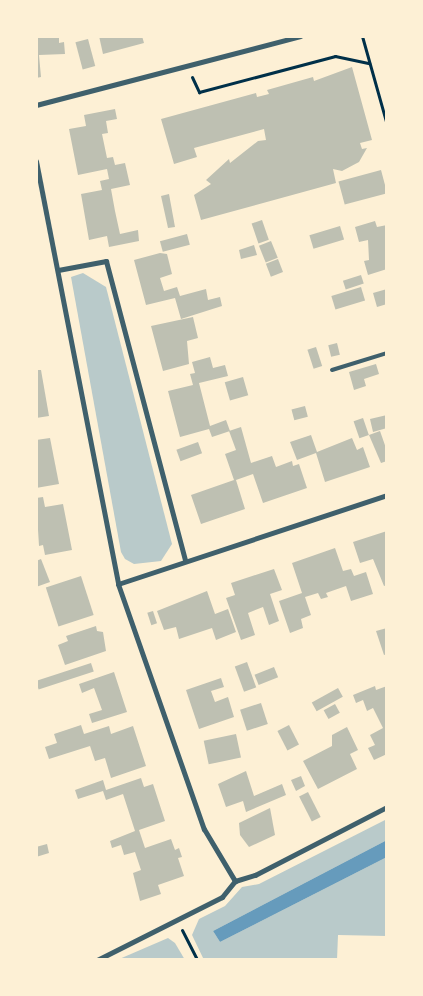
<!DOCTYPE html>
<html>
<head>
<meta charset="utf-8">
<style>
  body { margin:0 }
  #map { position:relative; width:423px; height:996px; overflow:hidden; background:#fdf0d5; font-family:Overpass,sans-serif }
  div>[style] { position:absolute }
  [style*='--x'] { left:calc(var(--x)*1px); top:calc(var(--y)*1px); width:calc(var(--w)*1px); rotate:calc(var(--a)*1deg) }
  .green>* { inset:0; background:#b9caca }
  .water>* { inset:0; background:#669bbc }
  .building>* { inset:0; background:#bec0b2; transform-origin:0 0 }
  .path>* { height:3px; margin:-1.5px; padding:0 1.5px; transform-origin:1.5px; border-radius:1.5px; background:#003049 }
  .service>* { height:4px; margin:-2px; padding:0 2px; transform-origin:2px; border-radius:2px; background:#3f606c }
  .minor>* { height:5px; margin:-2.5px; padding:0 2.5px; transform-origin:2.5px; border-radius:2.5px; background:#3f606c }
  span { translate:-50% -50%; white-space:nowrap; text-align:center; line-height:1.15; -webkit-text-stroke:4.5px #fdf0d5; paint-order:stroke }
  .frame { position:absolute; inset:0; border:38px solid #fdf0d5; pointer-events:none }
</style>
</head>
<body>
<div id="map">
  <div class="green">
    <div style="clip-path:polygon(83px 273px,106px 287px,172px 544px,161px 561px,134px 564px,125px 559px,121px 552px,71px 277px)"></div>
    <div style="clip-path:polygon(387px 819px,387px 840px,213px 931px,220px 942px,387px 857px,387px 936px,338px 935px,337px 960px,204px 960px,192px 935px,199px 919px,225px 906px,242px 887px,259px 884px)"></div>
    <div style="clip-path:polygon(168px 938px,175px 943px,185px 960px,117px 960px)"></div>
  </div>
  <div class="water">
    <div style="clip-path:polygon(387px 840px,387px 857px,220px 942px,213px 931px)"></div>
  </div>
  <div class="building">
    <div style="clip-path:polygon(36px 36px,59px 36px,59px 43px,64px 42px,65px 54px,39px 55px,41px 77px,36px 78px)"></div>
    <div style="clip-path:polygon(99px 36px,142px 36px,144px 43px,103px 54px)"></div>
    <div style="left:88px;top:39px;width:28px;height:13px;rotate:75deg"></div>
    <div style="clip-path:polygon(352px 67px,372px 140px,360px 143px,362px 149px,367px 148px,359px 162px,342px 171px,333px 169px,336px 183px,201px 220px,194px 195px,211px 184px,206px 180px,229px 159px,230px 163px,258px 141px,266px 140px,264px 129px,194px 148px,197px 157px,174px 164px,161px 119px,256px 93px,257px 97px,269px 94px,267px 90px,313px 77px,314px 81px)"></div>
    <div style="clip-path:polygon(115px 109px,117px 119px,106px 121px,108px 133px,102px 134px,107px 158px,113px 157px,115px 165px,125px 163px,130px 185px,111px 189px,115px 211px,120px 234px,138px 230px,139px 241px,109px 247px,107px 236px,89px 240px,81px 194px,102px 190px,100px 181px,109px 179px,107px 169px,78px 175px,69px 129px,86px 126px,84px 115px)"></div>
    <div style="left:381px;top:170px;width:24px;height:44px;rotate:75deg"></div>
    <div style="clip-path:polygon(169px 194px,175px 227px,168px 228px,161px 196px)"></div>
    <div style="left:262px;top:220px;width:21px;height:11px;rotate:71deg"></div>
    <div style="clip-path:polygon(375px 221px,377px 227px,387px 225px,387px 269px,368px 275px,364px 261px,369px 260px,368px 240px,359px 242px,355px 227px)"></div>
    <div style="left:340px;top:226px;width:14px;height:32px;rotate:73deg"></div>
    <div style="left:187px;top:234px;width:11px;height:28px;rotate:75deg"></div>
    <div style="left:271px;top:241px;width:18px;height:13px;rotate:68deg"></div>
    <div style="clip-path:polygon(254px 245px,257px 255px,241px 259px,239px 250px)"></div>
    <div style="clip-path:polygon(160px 253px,167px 254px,172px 274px,160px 278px,164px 291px,177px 287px,180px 296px,206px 289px,208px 300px,220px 297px,222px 306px,181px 319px,175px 298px,146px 305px,134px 260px)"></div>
    <div style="left:278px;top:259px;width:14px;height:13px;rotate:69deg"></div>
    <div style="left:361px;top:275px;width:9px;height:19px;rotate:72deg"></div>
    <div style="left:361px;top:287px;width:14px;height:31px;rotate:73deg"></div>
    <div style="clip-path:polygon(387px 289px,387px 304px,377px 307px,373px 293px)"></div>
    <div style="clip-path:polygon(193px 317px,198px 338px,187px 341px,189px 364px,163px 371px,151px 326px)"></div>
    <div style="left:337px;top:343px;width:12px;height:9px;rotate:76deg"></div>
    <div style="left:316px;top:347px;width:20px;height:9px;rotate:72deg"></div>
    <div style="clip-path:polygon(210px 357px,213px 368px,225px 365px,228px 376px,199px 383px,210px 426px,226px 420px,230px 431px,212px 437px,209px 429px,180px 437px,168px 391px,193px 385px,190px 374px,195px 373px,192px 362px)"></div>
    <div style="clip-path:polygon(376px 364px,379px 374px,364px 379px,366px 386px,354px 390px,349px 372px)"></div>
    <div style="clip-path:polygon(36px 370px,41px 370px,49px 416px,36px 418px)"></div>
    <div style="left:243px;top:377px;width:19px;height:19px;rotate:74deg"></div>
    <div style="left:305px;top:406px;width:11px;height:14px;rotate:75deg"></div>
    <div style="clip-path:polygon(387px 415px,387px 428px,373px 432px,370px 419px)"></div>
    <div style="left:363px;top:418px;width:18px;height:10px;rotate:71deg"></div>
    <div style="clip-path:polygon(241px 427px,251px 463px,272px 456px,276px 467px,292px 461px,293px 466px,299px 464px,307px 488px,263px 503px,253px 474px,236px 480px,245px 509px,201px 524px,191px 495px,234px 480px,225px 454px,236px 450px,229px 431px)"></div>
    <div style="clip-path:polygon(380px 431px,387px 451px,387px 461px,381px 463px,369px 435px)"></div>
    <div style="clip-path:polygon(311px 435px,317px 452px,352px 438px,357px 450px,363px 447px,370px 467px,325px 482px,316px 453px,297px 460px,290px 442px)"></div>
    <div style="clip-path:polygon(50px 438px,59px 484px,36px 488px,36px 440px)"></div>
    <div style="left:198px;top:442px;width:12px;height:23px;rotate:70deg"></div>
    <div style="clip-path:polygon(43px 497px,45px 507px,63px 504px,72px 550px,45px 555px,43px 545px,39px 546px,36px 498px)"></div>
    <div style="clip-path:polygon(387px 531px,387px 585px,384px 586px,373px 559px,360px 563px,353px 542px)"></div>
    <div style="clip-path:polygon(335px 548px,343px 571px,351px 569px,354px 576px,366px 572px,373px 594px,351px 601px,346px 586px,326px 593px,328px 597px,321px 599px,318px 593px,305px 597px,311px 615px,301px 619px,303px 628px,290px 633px,279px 601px,302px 593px,292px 563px)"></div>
    <div style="clip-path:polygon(41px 559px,50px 582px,36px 587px,36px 561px)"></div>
    <div style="clip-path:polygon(274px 569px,282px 590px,270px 594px,279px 621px,269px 625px,263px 607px,248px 613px,255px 635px,241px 640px,226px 598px,235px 595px,231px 583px)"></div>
    <div style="left:81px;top:576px;width:41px;height:37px;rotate:72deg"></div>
    <div style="clip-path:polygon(207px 591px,215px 614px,228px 609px,236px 632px,216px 640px,212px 628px,179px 639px,176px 627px,164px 630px,157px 611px)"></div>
    <div style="left:153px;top:611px;width:13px;height:6px;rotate:72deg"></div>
    <div style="clip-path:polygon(96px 626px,97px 631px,103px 632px,106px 651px,65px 665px,58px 645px,68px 641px,66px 636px)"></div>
    <div style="clip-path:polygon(387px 628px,387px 654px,384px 655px,376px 631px)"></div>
    <div style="left:247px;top:662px;width:27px;height:13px;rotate:70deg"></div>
    <div style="left:91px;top:663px;width:9px;height:58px;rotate:72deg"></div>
    <div style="left:274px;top:667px;width:11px;height:21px;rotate:68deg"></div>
    <div style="clip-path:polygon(114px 672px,127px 712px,92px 723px,89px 714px,102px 710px,94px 688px,82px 693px,79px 684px)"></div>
    <div style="clip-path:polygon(221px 678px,224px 687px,211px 691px,215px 702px,228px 697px,234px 717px,199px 729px,186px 690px)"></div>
    <div style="clip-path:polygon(375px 686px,376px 690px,387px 686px,387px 754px,374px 760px,368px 748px,375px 745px,370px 735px,383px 728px,373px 708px,367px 711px,363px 700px,356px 703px,353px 695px)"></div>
    <div style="left:338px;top:688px;width:10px;height:30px;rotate:61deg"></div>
    <div style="left:261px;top:703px;width:22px;height:22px;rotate:72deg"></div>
    <div style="left:335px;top:704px;width:10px;height:13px;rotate:61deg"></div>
    <div style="clip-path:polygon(81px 725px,84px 734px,109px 726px,111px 734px,133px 726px,146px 766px,111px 778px,105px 758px,95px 761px,90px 746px,49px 759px,45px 747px,57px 743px,54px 734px)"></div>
    <div style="left:289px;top:725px;width:22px;height:13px;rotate:63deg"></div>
    <div style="clip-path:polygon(347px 727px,358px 750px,350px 754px,357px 769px,318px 789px,303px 761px,332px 746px,332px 735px)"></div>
    <div style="left:236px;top:734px;width:24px;height:33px;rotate:78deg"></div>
    <div style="clip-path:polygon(246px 771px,254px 796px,282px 784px,286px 795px,246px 812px,243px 801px,226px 807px,218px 784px)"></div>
    <div style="clip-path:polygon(301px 776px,305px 786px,296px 791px,291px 780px)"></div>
    <div style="clip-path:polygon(141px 778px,144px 787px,153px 784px,165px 821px,139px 830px,145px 848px,171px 839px,175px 850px,179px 848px,182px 857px,178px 858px,184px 876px,158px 885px,161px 894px,140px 901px,133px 873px,141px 870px,135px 852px,124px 855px,121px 845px,112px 848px,110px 841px,135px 831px,123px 794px,106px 800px,103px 791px,78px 799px,75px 790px,103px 780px,106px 790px)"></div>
    <div style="left:308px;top:792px;width:28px;height:10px;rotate:63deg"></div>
    <div style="clip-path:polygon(270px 808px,275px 835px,249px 847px,240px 835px,239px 823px)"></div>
    <div style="clip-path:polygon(47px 844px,49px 853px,36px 857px,36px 847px)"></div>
  </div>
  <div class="path">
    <div style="--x:362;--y:36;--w:92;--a:74.3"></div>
    <div style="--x:192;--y:77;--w:17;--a:65"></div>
    <div style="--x:199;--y:92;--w:141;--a:-14.8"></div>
    <div style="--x:335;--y:56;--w:35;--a:12"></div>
    <div style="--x:182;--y:930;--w:34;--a:63"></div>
  </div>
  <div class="service">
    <div style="--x:332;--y:370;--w:58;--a:-17.2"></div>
  </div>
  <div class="minor">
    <div style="--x:36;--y:105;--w:273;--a:-14.6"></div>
    <div style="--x:36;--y:161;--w:431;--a:79"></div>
    <div style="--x:118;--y:584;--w:260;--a:70.7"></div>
    <div style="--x:204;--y:829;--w:61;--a:59.2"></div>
    <div style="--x:58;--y:270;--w:49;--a:-10.6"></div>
    <div style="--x:106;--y:261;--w:310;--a:75.2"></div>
    <div style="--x:118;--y:584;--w:283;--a:-18.3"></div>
    <div style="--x:235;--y:881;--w:21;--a:-17"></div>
    <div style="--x:255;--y:875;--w:148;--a:-27.3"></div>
    <div style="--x:97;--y:960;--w:140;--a:-26.7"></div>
    <div style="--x:222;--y:897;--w:21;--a:-51"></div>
  </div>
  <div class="frame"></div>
</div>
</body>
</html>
